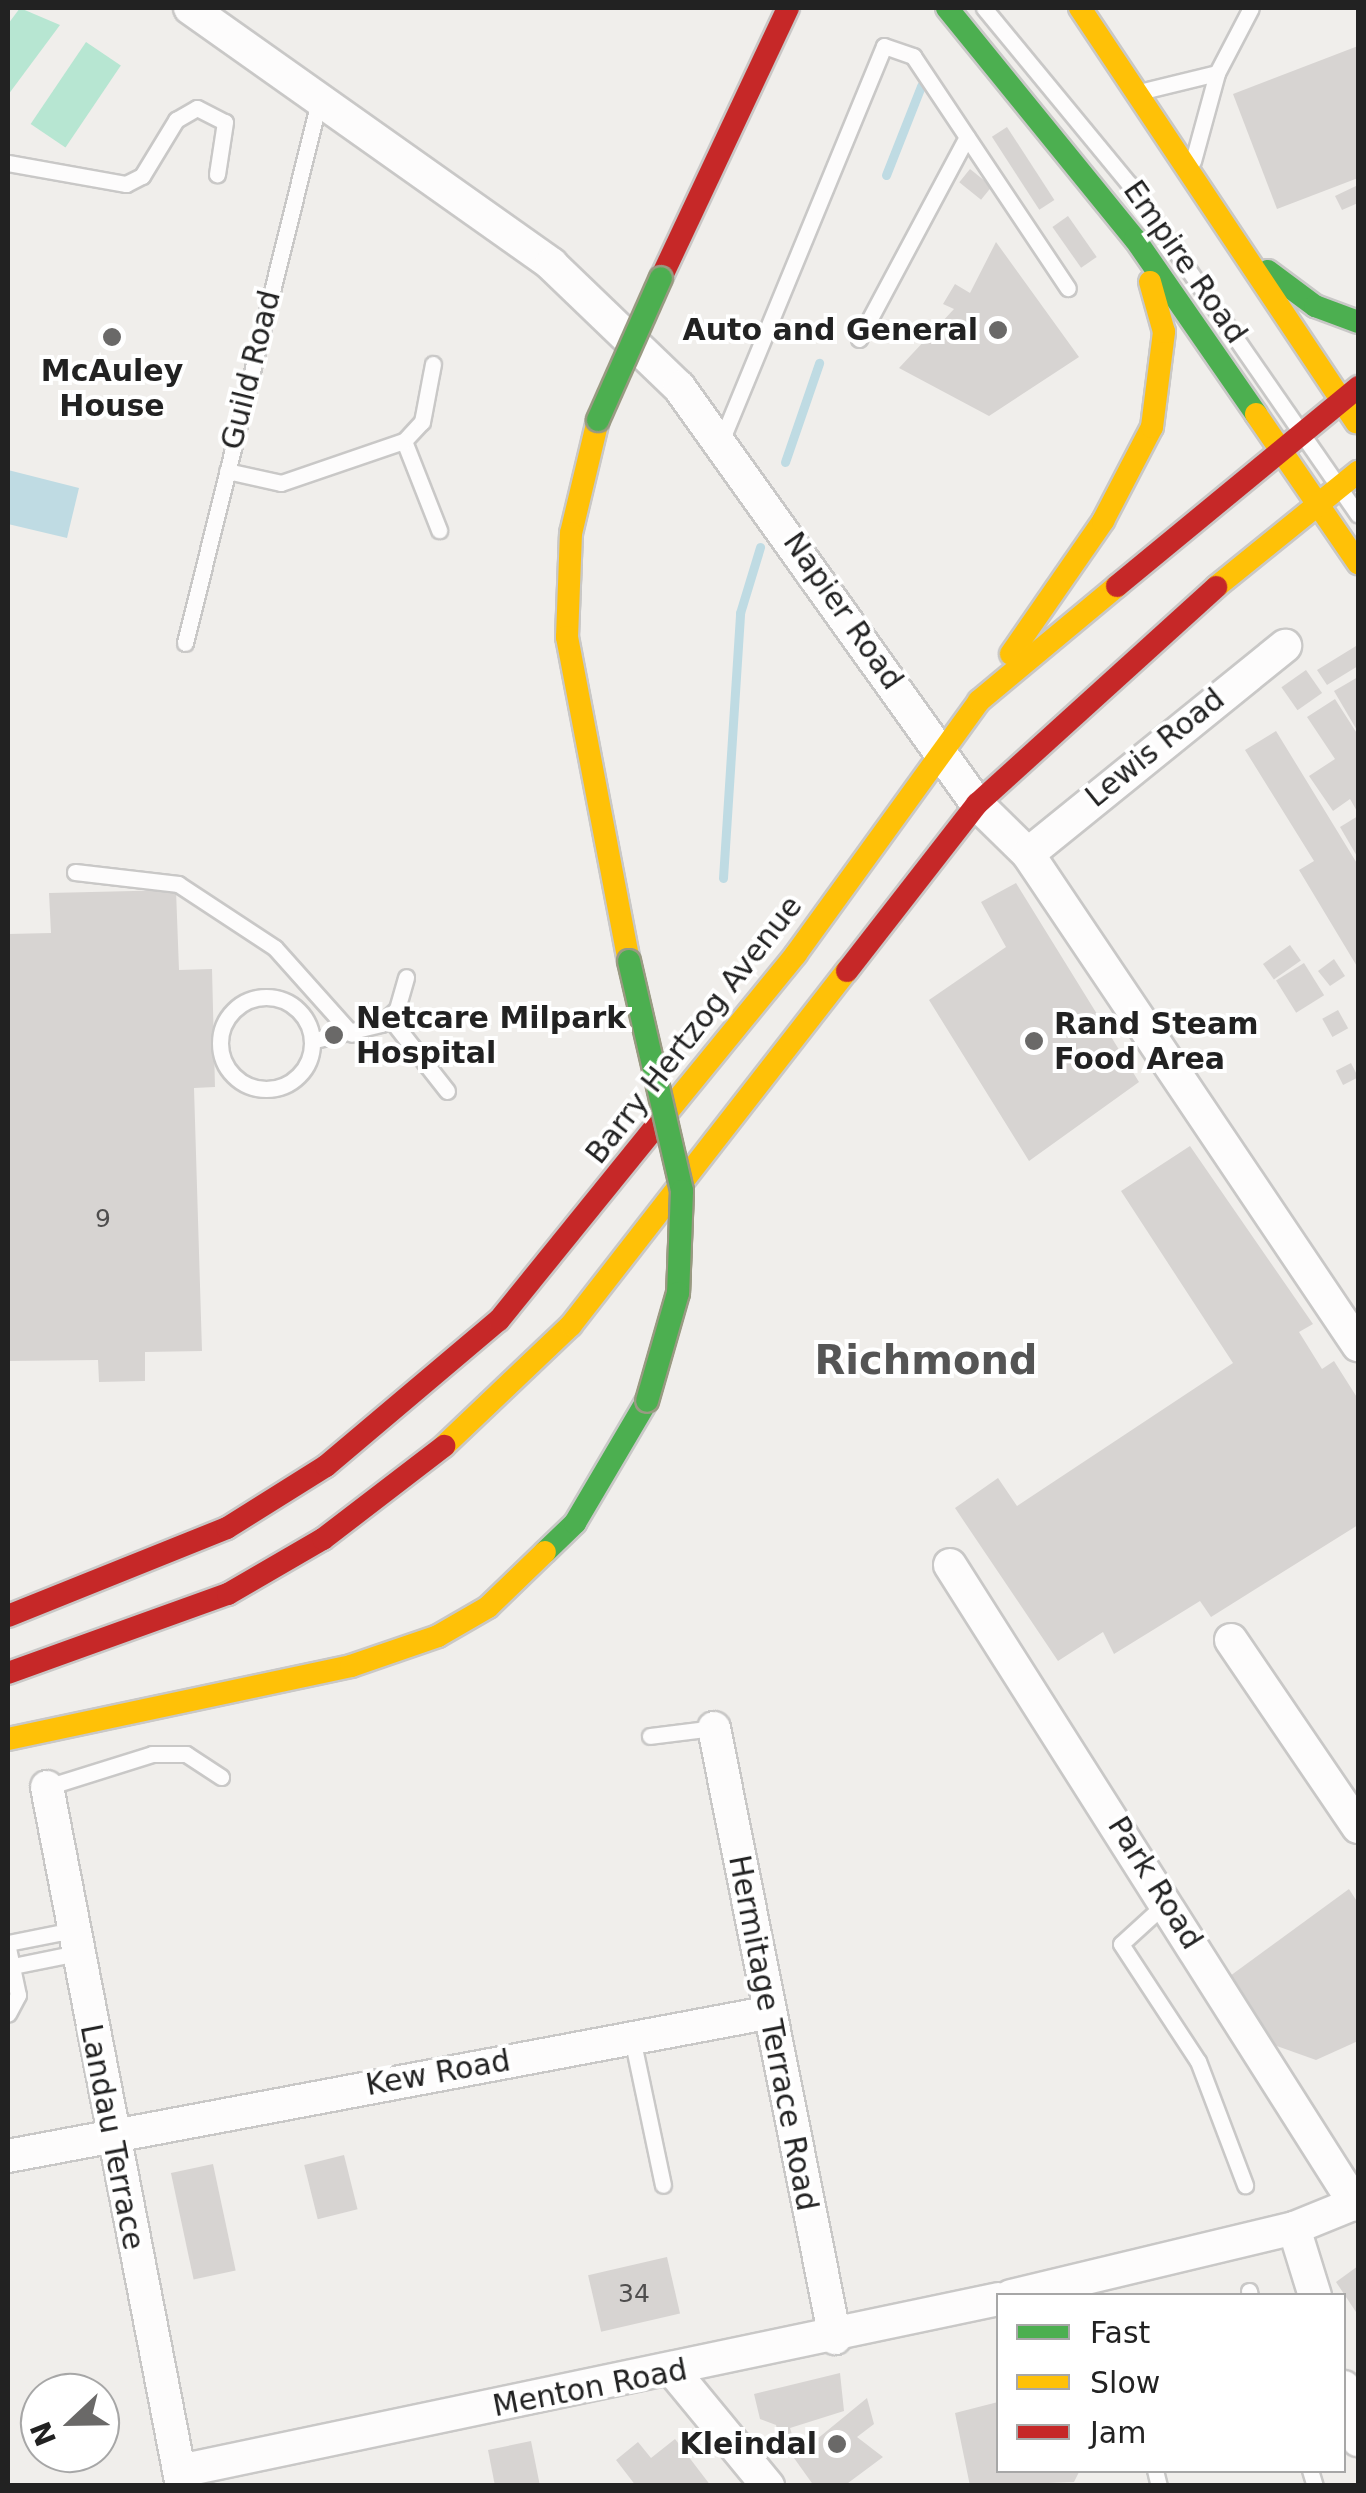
<!DOCTYPE html>
<html>
<head>
<meta charset="utf-8">
<style>
  body { margin:0 }
  #map { position:relative; width:1366px; height:2493px; overflow:hidden; background:#f0eeeb; font-family:"DejaVu Sans",sans-serif }
  div>[style] { position:absolute }
  [style*='--x'] { left:calc(var(--x)*1px); top:calc(var(--y)*1px); width:calc(var(--w)*1px); rotate:calc(var(--a)*1deg) }
  .pitch>* { inset:0; background:#b7e6d2; transform-origin:0 0 }
  .water>* { inset:0; background:#bfdbe3 }
  .stream>* { height:9px; margin:-4.5px; padding:0 4.5px; transform-origin:4.5px; border-radius:4.5px; background:#bfdbe3 }
  .building>* { inset:0; background:#d7d4d2; transform-origin:0 0 }
  .roads { filter:drop-shadow(2px 0 #c9c8c7) drop-shadow(-2px 0 #c9c8c7) drop-shadow(0 2px #c9c8c7) drop-shadow(0 -2px #c9c8c7) }
  .lane>* { height:15px; margin:-7.5px; padding:0 7.5px; transform-origin:7.5px; border-radius:7.5px; background:#fdfcfc }
  .lane>.ring { margin:-7.5px; padding:0; box-sizing:content-box; background:none; border:15px solid #fdfcfc; border-radius:50% }
  .street>* { height:32px; margin:-16px; padding:0 16px; transform-origin:16px; border-radius:16px; background:#fdfcfc }
  .fast>* { height:22px; margin:-11px; padding:0 11px; transform-origin:11px; border-radius:11px; background:#4caf50 }
  .slow>* { height:22px; margin:-11px; padding:0 11px; transform-origin:11px; border-radius:11px; background:#ffc107 }
  .jam>* { height:22px; margin:-11px; padding:0 11px; transform-origin:11px; border-radius:11px; background:#c62828 }
  .bridges { filter:drop-shadow(2px 0 #999a82) drop-shadow(-2px 0 #999a82) drop-shadow(0 2px #999a82) drop-shadow(0 -2px #999a82) }
  .fast-bridge>* { height:22px; margin:-11px; padding:0 11px; transform-origin:11px; border-radius:11px; background:#4caf50 }
  .dots>* { width:28px; height:28px; translate:-50% -50%; box-sizing:border-box; border:5px solid #fff; border-radius:50% }
  span { translate:-50% -50%; white-space:nowrap; text-align:center; line-height:1.15; -webkit-text-stroke:8px #fff; paint-order:stroke }
  .number-label { font-size:25px; color:#4f4e4e }
  .number-label span { -webkit-text-stroke-width:0 }
  .street-label { font-size:30px; color:#222 }
  .poi-label { font-size:30px; color:#222; font-weight:700 }
  .right { translate:-100% -50%; text-align:right }
  .left { translate:0 -50%; text-align:left }
  .district-label { font-size:40px; color:#555; font-weight:700 }
  .frame { position:absolute; inset:0; border:10px solid #222; pointer-events:none }
  .legend { position:absolute; left:996px; top:2293px; width:350px; height:180px; box-sizing:border-box; background:#fff; border:2px solid #a7a7a7; margin:0; padding:12px 18px; list-style:none; font-size:30px; color:#222 }
  .legend li { display:flex; align-items:center; gap:20px; height:50px }
  .legend b { width:50px; border:2px solid #a7a7a7 }
  .north { position:absolute; left:20px; top:2373px; width:100px; height:100px; box-sizing:border-box; background:#fff; border:2px solid #a7a7a7; border-radius:50%; rotate:248deg; font-size:28px; font-weight:700; line-height:40px; text-align:center; color:#222 }
  .north::after { content:''; display:block; margin:auto; width:35px; height:45px; background:#6a6968; clip-path:polygon(50% 0,100% 100%,50% 72%,0 100%) }
</style>
</head>
<body>
<div id="map">
  <div class="pitch">
    <div style="clip-path:polygon(20px 8px,60px 25px,8px 95px,8px 24px)"></div>
    <div style="left:86px;top:42px;width:42px;height:99px;rotate:34deg"></div>
  </div>
  <div class="water">
    <div style="clip-path:polygon(8px 470px,79px 488px,67px 538px,8px 524px)"></div>
  </div>
  <div class="stream">
    <div style="--x:886;--y:175;--w:96;--a:-68.5"></div>
    <div style="--x:785;--y:462;--w:105;--a:-71"></div>
    <div style="--x:723;--y:878;--w:266;--a:-86.3"></div>
    <div style="--x:740;--y:613;--w:69;--a:-73.1"></div>
  </div>
  <div class="building">
    <div style="clip-path:polygon(1358px 46px,1358px 178px,1277px 209px,1233px 94px)"></div>
    <div style="left:1007px;top:127px;width:87px;height:18px;rotate:57deg"></div>
    <div style="left:970px;top:169px;width:28px;height:17px;rotate:39deg"></div>
    <div style="clip-path:polygon(1356px 186px,1358px 203px,1342px 210px,1335px 196px)"></div>
    <div style="left:1068px;top:216px;width:50px;height:19px;rotate:55deg"></div>
    <div style="clip-path:polygon(996px 242px,1079px 357px,989px 416px,899px 368px,954px 309px,943px 304px,955px 284px,970px 293px)"></div>
    <div style="clip-path:polygon(1356px 646px,1358px 666px,1327px 685px,1317px 670px)"></div>
    <div style="left:1306px;top:670px;width:28px;height:30px;rotate:55deg"></div>
    <div style="clip-path:polygon(1358px 677px,1358px 732px,1334px 691px)"></div>
    <div style="clip-path:polygon(1335px 699px,1358px 735px,1358px 813px,1350px 799px,1333px 811px,1309px 776px,1335px 759px,1307px 717px)"></div>
    <div style="clip-path:polygon(1276px 731px,1358px 865px,1358px 968px,1299px 870px,1314px 861px,1245px 750px)"></div>
    <div style="clip-path:polygon(1358px 816px,1358px 858px,1340px 827px)"></div>
    <div style="clip-path:polygon(1016px 883px,1139px 1082px,1029px 1161px,929px 1000px,1006px 947px,981px 902px)"></div>
    <div style="clip-path:polygon(176px 890px,179px 970px,212px 969px,215px 1087px,194px 1088px,202px 1351px,145px 1352px,145px 1381px,99px 1382px,98px 1360px,8px 1361px,8px 934px,51px 933px,49px 893px)"></div>
    <div style="left:1290px;top:945px;width:19px;height:33px;rotate:55deg"></div>
    <div style="clip-path:polygon(1334px 959px,1345px 976px,1330px 986px,1318px 971px)"></div>
    <div style="left:1304px;top:963px;width:38px;height:33px;rotate:58deg"></div>
    <div style="left:1338px;top:1010px;width:21px;height:18px;rotate:61deg"></div>
    <div style="left:1351px;top:1063px;width:16px;height:17px;rotate:63deg"></div>
    <div style="clip-path:polygon(1190px 1146px,1313px 1324px,1299px 1332px,1322px 1369px,1334px 1361px,1358px 1399px,1358px 1525px,1211px 1617px,1200px 1601px,1114px 1654px,1103px 1632px,1058px 1661px,955px 1508px,998px 1478px,1017px 1506px,1233px 1363px,1121px 1191px)"></div>
    <div style="clip-path:polygon(1349px 1889px,1358px 1903px,1358px 2041px,1316px 2060px,1274px 2045px,1230px 1976px)"></div>
    <div style="left:344px;top:2155px;width:56px;height:41px;rotate:76deg"></div>
    <div style="left:213px;top:2164px;width:109px;height:43px;rotate:78deg"></div>
    <div style="left:667px;top:2257px;width:58px;height:81px;rotate:77deg"></div>
    <div style="clip-path:polygon(1358px 2266px,1358px 2315px,1336px 2282px)"></div>
    <div style="clip-path:polygon(840px 2373px,844px 2411px,790px 2428px,794px 2441px,781px 2445px,776px 2425px,760px 2419px,754px 2394px)"></div>
    <div style="clip-path:polygon(867px 2398px,874px 2424px,857px 2437px,883px 2457px,844px 2486px,814px 2486px,794px 2458px)"></div>
    <div style="clip-path:polygon(998px 2402px,998px 2470px,1080px 2470px,1074px 2482px,970px 2486px,955px 2413px)"></div>
    <div style="clip-path:polygon(675px 2439px,711px 2486px,636px 2486px,616px 2460px,638px 2442px,651px 2458px)"></div>
    <div style="clip-path:polygon(531px 2441px,540px 2486px,495px 2486px,488px 2450px)"></div>
  </div>
  <div class="roads">
    <div class="lane">
      <div style="--x:984;--y:8;--w:228;--a:50.5"></div>
      <div style="--x:1129;--y:184;--w:402;--a:55.3"></div>
      <div style="--x:1143;--y:91;--w:76;--a:-13.7"></div>
      <div style="--x:1193;--y:161;--w:91;--a:-74.7"></div>
      <div style="--x:1217;--y:73;--w:73;--a:-62.4"></div>
      <div style="--x:8;--y:163;--w:120;--a:10.1"></div>
      <div style="--x:126;--y:184;--w:18;--a:-27"></div>
      <div style="--x:142;--y:176;--w:66;--a:-58.7"></div>
      <div style="--x:176;--y:120;--w:24;--a:-30"></div>
      <div style="--x:197;--y:108;--w:31;--a:27"></div>
      <div style="--x:225;--y:122;--w:53;--a:98.7"></div>
      <div style="--x:859;--y:339;--w:229;--a:-61.9"></div>
      <div style="--x:722;--y:439;--w:425;--a:-67.6"></div>
      <div style="--x:884;--y:46;--w:31;--a:19"></div>
      <div style="--x:913;--y:56;--w:279;--a:56.3"></div>
      <div style="--x:404;--y:441;--w:96;--a:68.5"></div>
      <div style="--x:227;--y:471;--w:55;--a:12.5"></div>
      <div style="--x:281;--y:483;--w:130;--a:-18.9"></div>
      <div style="--x:404;--y:441;--w:26;--a:-47"></div>
      <div style="--x:422;--y:422;--w:59;--a:-79.3"></div>
      <div style="--x:185;--y:643;--w:562;--a:-76.11"></div>
      <div style="--x:75;--y:872;--w:104;--a:6.6"></div>
      <div style="--x:178;--y:884;--w:116;--a:33.4"></div>
      <div style="--x:275;--y:948;--w:115;--a:48.2"></div>
      <div class="ring" style="left:220px;top:997px;width:77px;height:77px"></div>
      <div style="--x:389;--y:1017;--w:94;--a:51.9"></div>
      <div style="--x:315;--y:1040;--w:68;--a:-13.6"></div>
      <div style="--x:381;--y:1024;--w:22;--a:-43"></div>
      <div style="--x:397;--y:1009;--w:33;--a:-74"></div>
      <div style="--x:650;--y:1736;--w:64;--a:-7.1"></div>
      <div style="--x:47;--y:1787;--w:110;--a:-17.4"></div>
      <div style="--x:152;--y:1754;--w:34;--a:0"></div>
      <div style="--x:186;--y:1754;--w:42;--a:33.3"></div>
      <div style="--x:1167;--y:1902;--w:62;--a:137.6"></div>
      <div style="--x:1121;--y:1944;--w:140;--a:56.7"></div>
      <div style="--x:1198;--y:2061;--w:133;--a:69.2"></div>
      <div style="--x:8;--y:1943;--w:66;--a:-11.3"></div>
      <div style="--x:8;--y:1948;--w:48;--a:78"></div>
      <div style="--x:18;--y:1995;--w:21;--a:118"></div>
      <div style="--x:8;--y:1967;--w:70;--a:-11.5"></div>
      <div style="--x:632;--y:2038;--w:150;--a:78.1"></div>
      <div style="--x:1249;--y:2291;--w:5;--a:79"></div>
      <div style="--x:1155;--y:2470;--w:16;--a:76"></div>
      <div style="--x:1310;--y:2470;--w:17;--a:73"></div>
    </div>
    <div class="street">
      <div style="--x:190;--y:8;--w:443;--a:35.3"></div>
      <div style="--x:551;--y:264;--w:178;--a:43.9"></div>
      <div style="--x:679;--y:387;--w:513;--a:54.45"></div>
      <div style="--x:977;--y:804;--w:71;--a:44.4"></div>
      <div style="--x:1028;--y:854;--w:592;--a:56.1"></div>
      <div style="--x:1028;--y:854;--w:331;--a:-39"></div>
      <div style="--x:950;--y:1565;--w:757;--a:57.63"></div>
      <div style="--x:1231;--y:1640;--w:226;--a:55.8"></div>
      <div style="--x:714;--y:1728;--w:622;--a:78.78"></div>
      <div style="--x:47;--y:1787;--w:712;--a:79.07"></div>
      <div style="--x:8;--y:2156;--w:771;--a:-10.68"></div>
      <div style="--x:1294;--y:2228;--w:71;--a:72.8"></div>
      <div style="--x:1011;--y:2296;--w:291;--a:-13.5"></div>
      <div style="--x:1294;--y:2228;--w:69;--a:-22.1"></div>
      <div style="--x:674;--y:2372;--w:148;--a:50.5"></div>
      <div style="--x:1344;--y:2387;--w:55;--a:75.2"></div>
      <div style="--x:180;--y:2471;--w:836;--a:-11.87"></div>
    </div>
    <div class="fast">
      <div style="--x:947;--y:8;--w:298;--a:50.9"></div>
      <div style="--x:1135;--y:239;--w:213;--a:55.3"></div>
      <div style="--x:1268;--y:271;--w:59;--a:36.7"></div>
      <div style="--x:1315;--y:306;--w:46;--a:20.4"></div>
      <div style="--x:545;--y:1552;--w:42;--a:-44"></div>
      <div style="--x:575;--y:1523;--w:142;--a:-59.5"></div>
    </div>
    <div class="slow">
      <div style="--x:1080;--y:8;--w:498;--a:56.3"></div>
      <div style="--x:1256;--y:414;--w:181;--a:55.6"></div>
      <div style="--x:598;--y:420;--w:116;--a:103.4"></div>
      <div style="--x:571;--y:533;--w:104;--a:92.2"></div>
      <div style="--x:567;--y:637;--w:330;--a:79.2"></div>
      <div style="--x:1216;--y:587;--w:183;--a:-39"></div>
      <div style="--x:1011;--y:654;--w:162;--a:-55.3"></div>
      <div style="--x:1103;--y:521;--w:106;--a:-62.5"></div>
      <div style="--x:1152;--y:427;--w:96;--a:-82.8"></div>
      <div style="--x:1164;--y:332;--w:52;--a:-105.6"></div>
      <div style="--x:660;--y:1121;--w:215;--a:-50.8"></div>
      <div style="--x:796;--y:954;--w:312;--a:-54.1"></div>
      <div style="--x:979;--y:701;--w:180;--a:-39.8"></div>
      <div style="--x:444;--y:1446;--w:175;--a:-43.6"></div>
      <div style="--x:571;--y:1325;--w:449;--a:-52.1"></div>
      <div style="--x:8;--y:1739;--w:351;--a:-12"></div>
      <div style="--x:351;--y:1666;--w:92;--a:-19"></div>
      <div style="--x:438;--y:1636;--w:58;--a:-30.1"></div>
      <div style="--x:488;--y:1607;--w:79;--a:-44"></div>
    </div>
    <div class="jam">
      <div style="--x:661;--y:278;--w:298;--a:-64.8"></div>
      <div style="--x:1117;--y:586;--w:313;--a:-39.5"></div>
      <div style="--x:847;--y:971;--w:212;--a:-52.1"></div>
      <div style="--x:977;--y:804;--w:323;--a:-42.2"></div>
      <div style="--x:8;--y:1616;--w:236;--a:-21.9"></div>
      <div style="--x:227;--y:1528;--w:117;--a:-32.1"></div>
      <div style="--x:326;--y:1466;--w:226;--a:-40.2"></div>
      <div style="--x:499;--y:1320;--w:256;--a:-51"></div>
      <div style="--x:8;--y:1673;--w:234;--a:-19.8"></div>
      <div style="--x:228;--y:1594;--w:110;--a:-30.1"></div>
      <div style="--x:323;--y:1539;--w:153;--a:-37.5"></div>
    </div>
  </div>
  <div class="bridges">
    <div class="fast-bridge">
      <div style="--x:598;--y:420;--w:155;--a:-66.1"></div>
      <div style="--x:629;--y:961;--w:236;--a:77"></div>
      <div style="--x:682;--y:1191;--w:102;--a:92.2"></div>
      <div style="--x:678;--y:1293;--w:112;--a:106"></div>
    </div>
  </div>
  <div class="dots">
    <div style="left:998px;top:330px;background:#6a6968"></div>
    <div style="left:112px;top:337px;background:#6a6968"></div>
    <div style="left:334px;top:1035px;background:#6a6968"></div>
    <div style="left:1034px;top:1041px;background:#6a6968"></div>
    <div style="left:837px;top:2444px;background:#6a6968"></div>
  </div>
  <div class="number-label">
    <span style="left:103px;top:1219px">9</span>
    <span style="left:634px;top:2294px">34</span>
  </div>
  <div class="street-label">
    <span style="left:1185px;top:262px;rotate:55deg">Empire Road</span>
    <span style="left:251px;top:370px;rotate:-76deg">Guild Road</span>
    <span style="left:843px;top:611px;rotate:55deg">Napier Road</span>
    <span style="left:1155px;top:748px;rotate:-39deg">Lewis Road</span>
    <span style="left:694px;top:1030px;rotate:-52deg">Barry Hertzog Avenue</span>
    <span style="left:1155px;top:1883px;rotate:58deg">Park Road</span>
    <span style="left:773px;top:2033px;rotate:79deg">Hermitage Terrace Road</span>
    <span style="left:438px;top:2073px;rotate:-10deg">Kew Road</span>
    <span style="left:112px;top:2137px;rotate:79deg">Landau Terrace</span>
    <span style="left:590px;top:2388px;rotate:-11deg">Menton Road</span>
  </div>
  <div class="poi-label">
    <span class="right" style="left:978px;top:330px">Auto and General</span>
    <span style="left:112px;top:388px">McAuley<br>House</span>
    <span class="left" style="left:356px;top:1035px">Netcare Milpark<br>Hospital</span>
    <span class="left" style="left:1054px;top:1041px">Rand Steam<br>Food Area</span>
    <span class="right" style="left:817px;top:2444px">Kleindal</span>
  </div>
  <div class="district-label">
    <span style="left:926px;top:1360px">Richmond</span>
  </div>
  <div class="frame"></div>
  <ul class="legend">
  <li><b style="height:12px;background:#4caf50"></b>Fast</li>
  <li><b style="height:12px;background:#ffc107"></b>Slow</li>
  <li><b style="height:12px;background:#c62828"></b>Jam</li>
  </ul>
  <div class="north">N</div>
</div>
</body>
</html>
